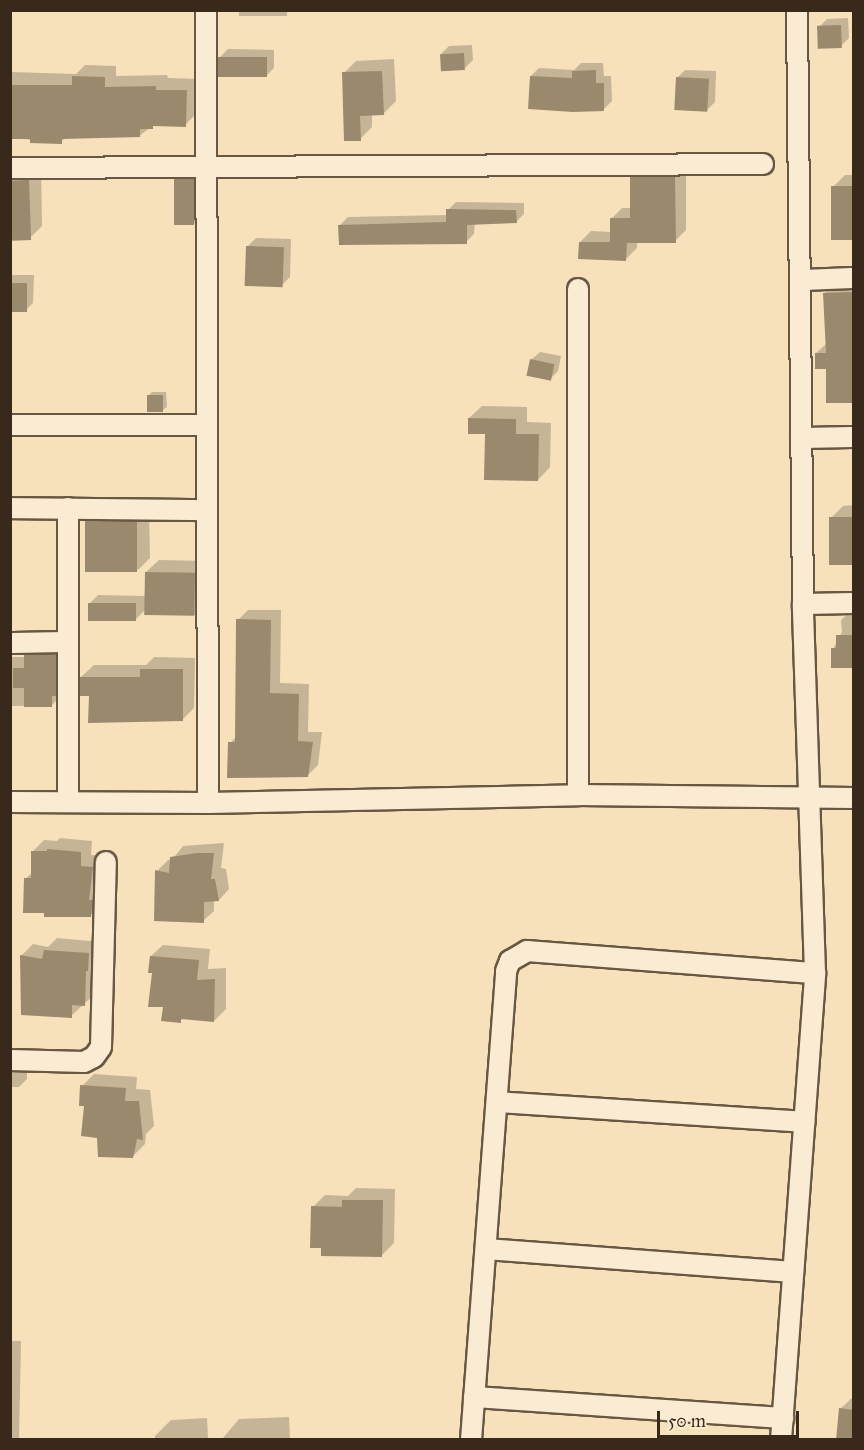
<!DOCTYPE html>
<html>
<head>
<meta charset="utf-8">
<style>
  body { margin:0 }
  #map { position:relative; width:864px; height:1450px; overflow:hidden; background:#f7e1bb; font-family:"IM FELL Great Primer",serif }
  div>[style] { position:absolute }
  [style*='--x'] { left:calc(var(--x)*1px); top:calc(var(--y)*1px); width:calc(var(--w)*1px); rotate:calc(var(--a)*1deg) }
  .shadow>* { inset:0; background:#0003; transform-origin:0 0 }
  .building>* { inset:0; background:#9b896e; transform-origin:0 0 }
  .roads { filter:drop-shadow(2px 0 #685742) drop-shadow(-2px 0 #685742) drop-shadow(0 2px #685742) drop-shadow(0 -2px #685742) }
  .street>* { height:20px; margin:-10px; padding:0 10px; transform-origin:10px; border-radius:10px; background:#faecd3 }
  span { translate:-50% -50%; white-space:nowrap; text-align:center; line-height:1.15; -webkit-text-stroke:4.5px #faecd3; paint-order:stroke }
  .frame { position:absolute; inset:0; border:12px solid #38291a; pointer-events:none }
  .scale { position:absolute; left:657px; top:1411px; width:142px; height:27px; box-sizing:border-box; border:3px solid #38291a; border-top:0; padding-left:8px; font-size:18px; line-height:21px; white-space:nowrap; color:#38291a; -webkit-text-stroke:4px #faecd3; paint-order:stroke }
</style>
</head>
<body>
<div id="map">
  <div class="shadow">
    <div style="left:239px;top:10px;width:48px;height:6px"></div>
    <div style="clip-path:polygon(848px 18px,849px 38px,841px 46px,819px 27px,827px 19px)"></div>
    <div style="clip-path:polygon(472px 45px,473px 60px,465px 68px,441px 54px,449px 46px)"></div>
    <div style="clip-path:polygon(228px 49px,274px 50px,274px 68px,266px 76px,220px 57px)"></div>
    <div style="clip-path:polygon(394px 59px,396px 101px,383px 114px,372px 114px,372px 127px,360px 139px,344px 73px,356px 61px)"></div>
    <div style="clip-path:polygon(581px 63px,603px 63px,604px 76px,611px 76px,612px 101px,604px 109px,531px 76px,539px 68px,574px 70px)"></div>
    <div style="clip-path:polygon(85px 65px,116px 66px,116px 76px,167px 75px,168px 78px,198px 79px,197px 113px,185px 125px,155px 124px,139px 136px,65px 138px,61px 142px,10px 138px,10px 72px,76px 74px)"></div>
    <div style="clip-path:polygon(685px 70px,716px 71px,715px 102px,707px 110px,677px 78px)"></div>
    <div style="clip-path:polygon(643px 166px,686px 166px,686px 230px,675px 241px,637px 241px,637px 248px,626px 259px,580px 242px,591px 231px,611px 232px,611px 219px,622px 208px,632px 208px,632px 177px)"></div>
    <div style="clip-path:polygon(41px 168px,42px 226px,30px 238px,10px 239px,10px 169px)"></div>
    <div style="clip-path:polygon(183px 172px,202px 172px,202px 216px,194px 224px,175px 180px)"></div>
    <div style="clip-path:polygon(845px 175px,854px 175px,854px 239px,833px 187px)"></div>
    <div style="clip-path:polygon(456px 202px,524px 203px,524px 214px,516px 222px,475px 223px,474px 234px,466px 242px,340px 225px,348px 217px,448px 215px,448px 210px)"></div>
    <div style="clip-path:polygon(256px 238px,291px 239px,290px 277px,282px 285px,248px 246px)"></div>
    <div style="clip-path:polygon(12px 275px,34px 275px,33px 303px,25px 311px,10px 311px)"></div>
    <div style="clip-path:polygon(854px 282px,854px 401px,816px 353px,827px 343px,825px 293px,835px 283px)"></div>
    <div style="clip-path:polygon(540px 352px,561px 356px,558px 371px,550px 379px,531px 360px)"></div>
    <div style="clip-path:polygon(152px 392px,166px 392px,167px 407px,163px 410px,148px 396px)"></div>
    <div style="clip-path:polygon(482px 406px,527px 407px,527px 422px,551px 423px,550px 467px,538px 480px,469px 418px)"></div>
    <div style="clip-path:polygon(854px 505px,854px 564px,831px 518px,843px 506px)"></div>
    <div style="clip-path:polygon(99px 509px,149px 510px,150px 558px,138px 570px,87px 521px)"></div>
    <div style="clip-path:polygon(159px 560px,207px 561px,207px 602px,195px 615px,145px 610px,136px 619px,90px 603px,98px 595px,146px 596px,146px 572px)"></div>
    <div style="clip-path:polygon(248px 610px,281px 610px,280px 683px,309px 684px,308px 732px,322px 732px,318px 765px,307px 776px,230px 743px,237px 736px,238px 620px)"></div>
    <div style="clip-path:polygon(850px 612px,854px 612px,854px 666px,833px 649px,842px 632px,841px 620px)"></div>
    <div style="clip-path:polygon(38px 643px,68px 643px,64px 693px,51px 706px,10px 706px,10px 657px,26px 657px)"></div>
    <div style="clip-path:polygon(154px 657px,195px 658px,194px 708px,182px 720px,90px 695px,81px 677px,94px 665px,146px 665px)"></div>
    <div style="clip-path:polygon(60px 838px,92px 841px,91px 855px,103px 856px,102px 904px,90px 915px,25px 879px,33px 872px,33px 851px,44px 840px,57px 841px)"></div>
    <div style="clip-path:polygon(224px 843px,221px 868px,226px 869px,229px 889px,219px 900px,214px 900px,214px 911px,203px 921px,157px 871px,168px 860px,171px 861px,183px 846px)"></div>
    <div style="clip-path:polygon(57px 938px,100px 942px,96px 993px,71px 1016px,21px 956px,33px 944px,48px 947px)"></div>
    <div style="clip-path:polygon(163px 945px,210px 949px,208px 969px,226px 968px,226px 1009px,214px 1021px,184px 1018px,180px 1021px,164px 1006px,151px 956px)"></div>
    <div style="clip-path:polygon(10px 1063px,27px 1065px,27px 1079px,19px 1087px,10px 1087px)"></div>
    <div style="clip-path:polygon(94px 1074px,137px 1077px,136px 1089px,150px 1090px,154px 1126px,146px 1134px,145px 1144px,133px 1156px,86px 1105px,82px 1086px)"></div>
    <div style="clip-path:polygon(356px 1188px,395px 1189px,394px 1243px,382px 1255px,313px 1207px,325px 1195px,348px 1196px)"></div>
    <div style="clip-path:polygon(10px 1341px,21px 1341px,19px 1440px,10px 1440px)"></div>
    <div style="clip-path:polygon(854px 1396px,854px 1440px,840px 1409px)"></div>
    <div style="clip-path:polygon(289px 1417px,290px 1440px,155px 1440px,155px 1436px,171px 1420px,207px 1418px,208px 1438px,223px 1438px,239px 1419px)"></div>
  </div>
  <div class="building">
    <div style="left:841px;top:25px;width:23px;height:24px;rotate:88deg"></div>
    <div style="left:464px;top:53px;width:17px;height:24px;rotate:87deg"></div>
    <div style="left:218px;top:57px;width:49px;height:20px"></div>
    <div style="clip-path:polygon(596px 70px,596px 83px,604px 83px,604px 111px,573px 112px,528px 109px,530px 76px,572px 78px,572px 71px)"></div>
    <div style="clip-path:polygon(382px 71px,384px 115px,360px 116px,361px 141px,344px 141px,342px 72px)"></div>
    <div style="clip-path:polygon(72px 76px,105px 77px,105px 87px,156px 86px,156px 90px,187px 90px,186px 127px,153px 126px,153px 129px,140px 129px,140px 137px,62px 139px,62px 144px,30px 143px,30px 139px,10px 139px,10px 85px,72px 85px)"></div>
    <div style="left:676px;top:77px;width:33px;height:33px;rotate:3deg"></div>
    <div style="clip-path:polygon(675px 176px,676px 243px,627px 243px,626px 261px,578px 259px,579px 242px,610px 242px,610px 218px,630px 218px,630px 177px)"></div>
    <div style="left:174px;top:179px;width:20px;height:46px"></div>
    <div style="left:29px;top:180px;width:60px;height:19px;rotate:88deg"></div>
    <div style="left:854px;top:186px;width:54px;height:23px;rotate:90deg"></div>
    <div style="clip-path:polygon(446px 209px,516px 210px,517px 223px,467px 225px,467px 244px,339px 245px,338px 225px,446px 222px)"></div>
    <div style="left:246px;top:246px;width:38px;height:40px;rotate:2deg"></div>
    <div style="left:10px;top:283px;width:17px;height:29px"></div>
    <div style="clip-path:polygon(854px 292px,854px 403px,826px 403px,826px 369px,815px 369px,815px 353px,826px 353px,823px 293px)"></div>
    <div style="left:530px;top:359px;width:25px;height:17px;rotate:12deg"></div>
    <div style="left:147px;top:395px;width:16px;height:17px"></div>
    <div style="clip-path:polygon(468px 418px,516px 419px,516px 434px,539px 434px,538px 481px,484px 480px,485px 434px,468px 434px)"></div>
    <div style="left:829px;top:517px;width:25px;height:48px"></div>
    <div style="left:85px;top:521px;width:52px;height:51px"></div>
    <div style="left:145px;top:572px;width:50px;height:43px;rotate:1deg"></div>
    <div style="left:88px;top:603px;width:48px;height:18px"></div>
    <div style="clip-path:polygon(236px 619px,271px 620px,270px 693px,299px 694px,298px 741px,313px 742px,308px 777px,227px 778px,228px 742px,235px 742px)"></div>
    <div style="clip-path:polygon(836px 635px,854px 635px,854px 668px,831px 668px,831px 648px,836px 648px)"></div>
    <div style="clip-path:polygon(56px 654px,56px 696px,52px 696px,52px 707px,24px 707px,24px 688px,13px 688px,13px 668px,24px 668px,24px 655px)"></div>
    <div style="clip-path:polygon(140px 669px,183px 669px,183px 721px,88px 723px,89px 696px,80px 696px,80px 677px,140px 677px)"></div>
    <div style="clip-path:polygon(47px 849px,81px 852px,81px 866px,93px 867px,89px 900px,93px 900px,91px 917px,44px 917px,44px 913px,23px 913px,24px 878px,31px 878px,31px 851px,47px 851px)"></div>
    <div style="clip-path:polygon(197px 853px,214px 853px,211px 879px,215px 879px,219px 901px,204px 902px,204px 923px,154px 921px,155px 870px,169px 873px,170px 857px)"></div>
    <div style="clip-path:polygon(44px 950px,89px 953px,88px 971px,86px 971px,85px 1006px,72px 1005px,72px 1018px,21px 1015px,20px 955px,42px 959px)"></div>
    <div style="clip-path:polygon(150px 956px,199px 960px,197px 980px,215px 979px,214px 1022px,181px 1019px,181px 1023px,161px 1021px,163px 1007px,148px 1007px,152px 973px,148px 973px)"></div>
    <div style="clip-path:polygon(80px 1085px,126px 1088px,125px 1101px,139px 1101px,143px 1140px,137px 1139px,133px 1158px,98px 1157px,97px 1138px,81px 1136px,84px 1106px,79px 1106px)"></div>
    <div style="clip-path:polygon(342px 1200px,383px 1200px,382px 1257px,321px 1256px,321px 1248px,310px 1248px,311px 1206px,342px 1207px)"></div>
    <div style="clip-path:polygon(839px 1408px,854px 1410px,854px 1440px,836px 1440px)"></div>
  </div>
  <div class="roads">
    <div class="street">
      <div style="--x:206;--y:10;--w:793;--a:89.86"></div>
      <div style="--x:10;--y:168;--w:753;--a:-0.3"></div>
      <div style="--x:801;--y:280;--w:53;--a:-2.2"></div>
      <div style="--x:578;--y:289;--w:506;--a:90"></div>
      <div style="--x:10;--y:425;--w:196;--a:0"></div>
      <div style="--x:801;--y:438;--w:53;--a:-1.1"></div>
      <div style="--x:10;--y:508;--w:195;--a:0.6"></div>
      <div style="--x:68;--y:508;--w:294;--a:90"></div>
      <div style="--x:803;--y:604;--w:51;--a:-1.1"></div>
      <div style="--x:10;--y:643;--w:57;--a:-1"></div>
      <div style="--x:10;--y:802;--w:198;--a:0.3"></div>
      <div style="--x:208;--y:803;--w:370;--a:-1.2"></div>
      <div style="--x:578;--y:795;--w:276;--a:0.6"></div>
      <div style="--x:10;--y:1060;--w:74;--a:1.5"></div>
      <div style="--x:84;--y:1062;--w:11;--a:-27"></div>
      <div style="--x:94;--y:1057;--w:12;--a:-55"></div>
      <div style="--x:101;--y:1047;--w:185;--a:-88.5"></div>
      <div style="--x:497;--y:1102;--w:308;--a:3.7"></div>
      <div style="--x:486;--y:1249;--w:308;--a:4.3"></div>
      <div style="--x:474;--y:1397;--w:310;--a:3.9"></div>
      <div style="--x:471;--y:1440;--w:470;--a:-85.7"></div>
      <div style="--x:506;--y:971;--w:11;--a:-68"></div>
      <div style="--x:510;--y:961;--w:20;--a:-30"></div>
      <div style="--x:527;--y:951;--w:289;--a:4.4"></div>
      <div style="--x:781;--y:1440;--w:468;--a:-85.8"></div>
      <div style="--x:815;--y:973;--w:369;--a:-91.9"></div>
      <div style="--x:803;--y:604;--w:594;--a:-90.58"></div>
    </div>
  </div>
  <div class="frame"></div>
  <div class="scale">50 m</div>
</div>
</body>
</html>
